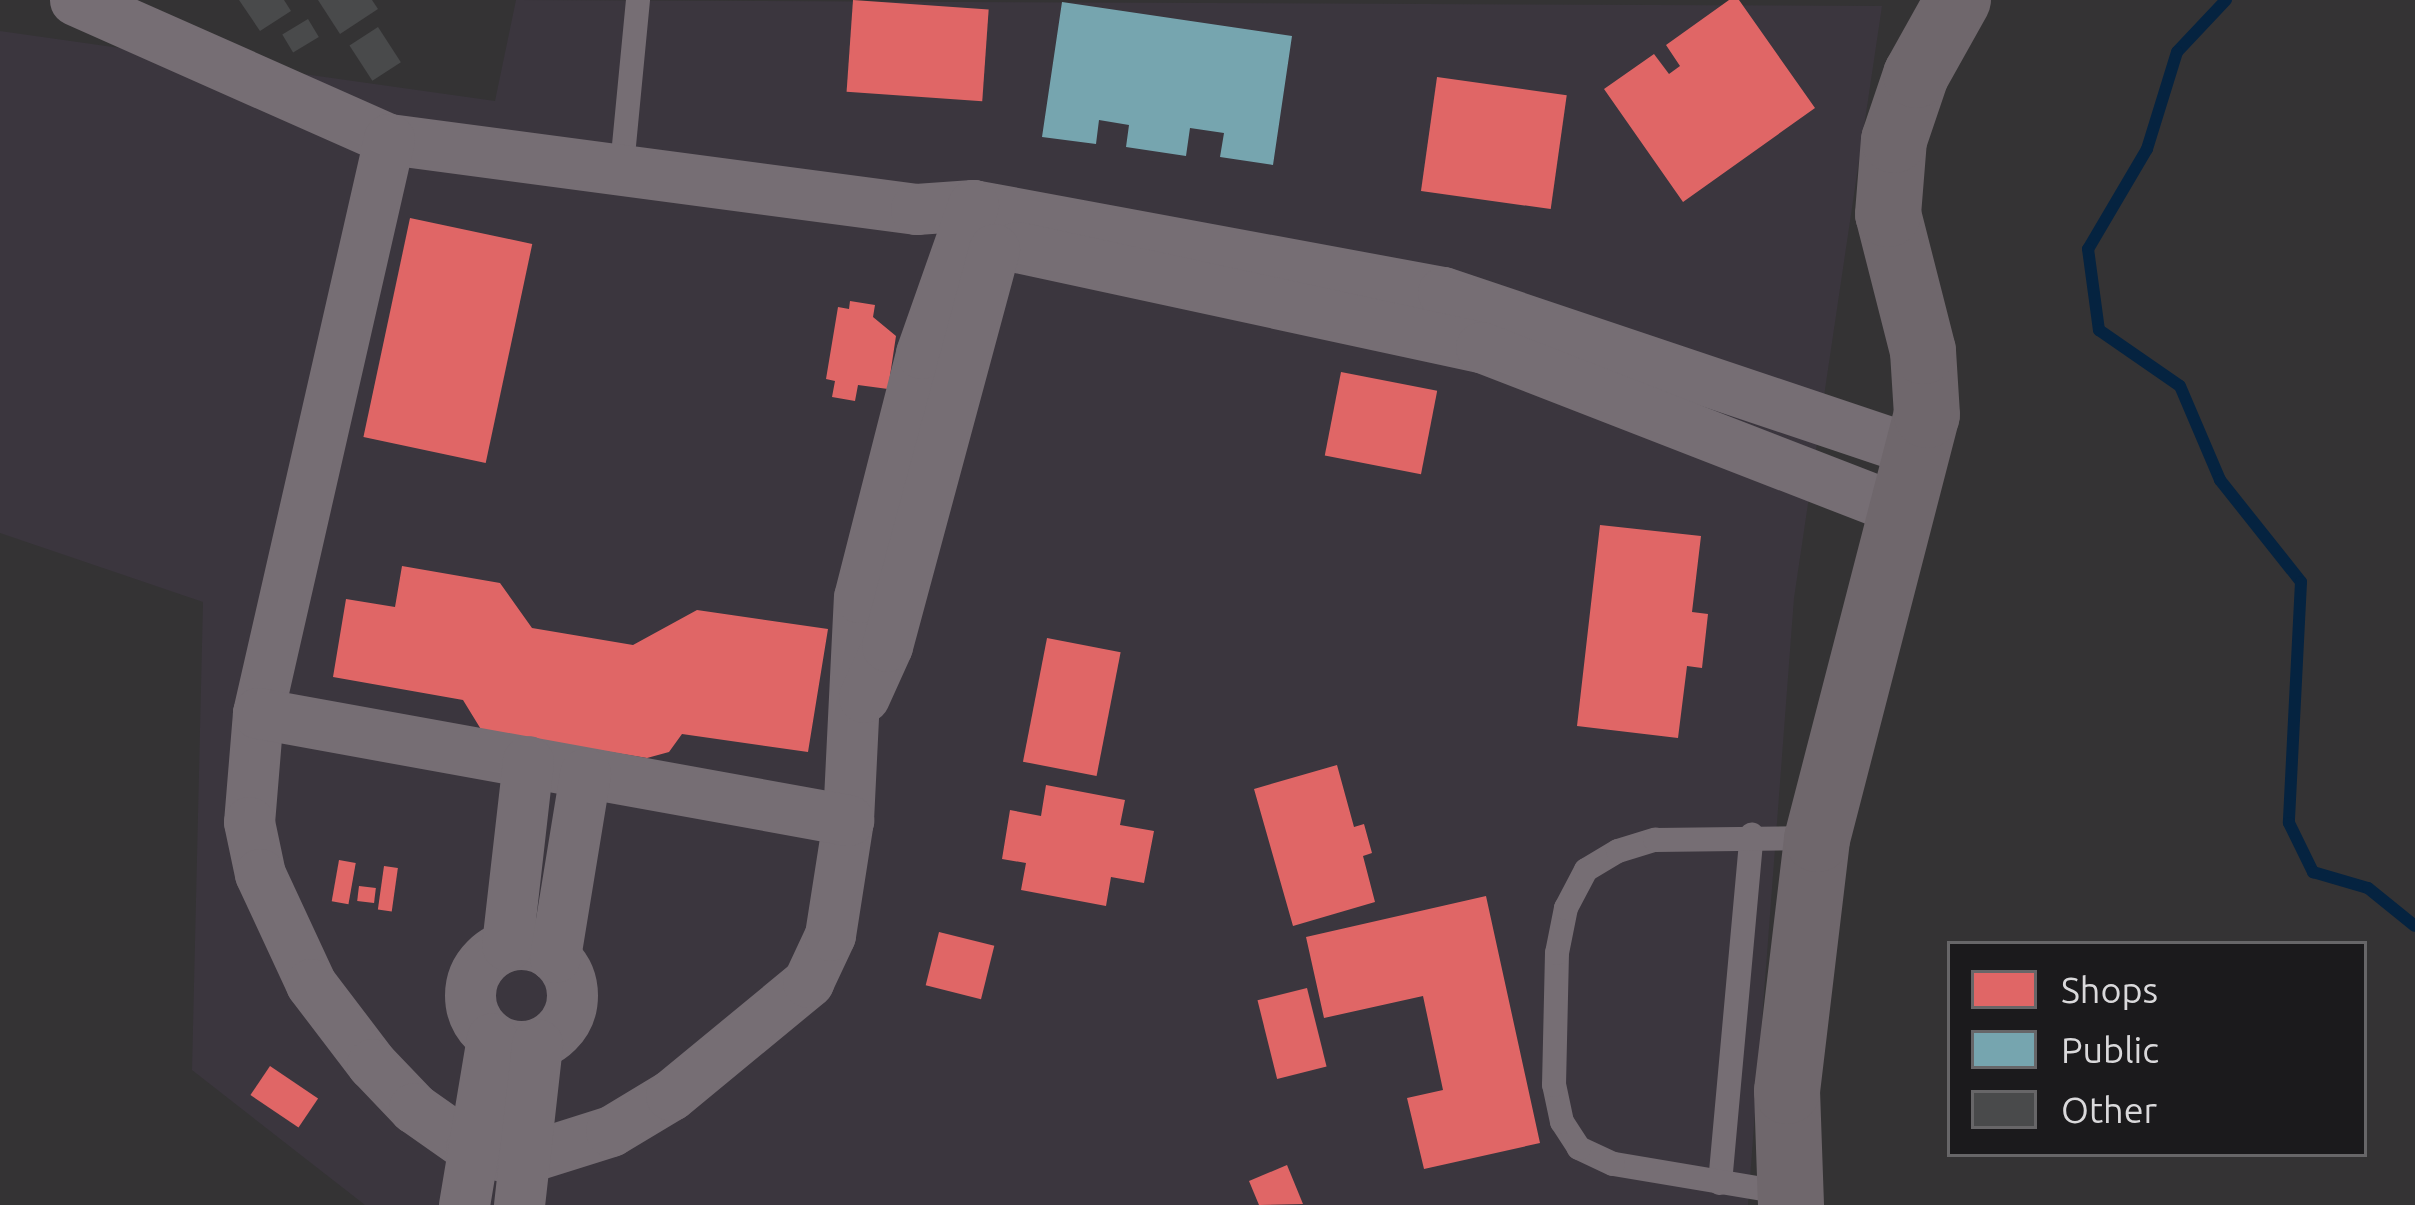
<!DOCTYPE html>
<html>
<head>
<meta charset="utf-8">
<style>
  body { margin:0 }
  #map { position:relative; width:2415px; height:1205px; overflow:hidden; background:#343334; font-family:Ubuntu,sans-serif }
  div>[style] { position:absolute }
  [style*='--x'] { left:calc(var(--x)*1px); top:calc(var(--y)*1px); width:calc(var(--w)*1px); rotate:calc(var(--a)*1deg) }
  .built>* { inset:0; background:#3b363e }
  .shops>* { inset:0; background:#e06666; transform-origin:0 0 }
  .public>* { inset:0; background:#76a5af }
  .stream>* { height:12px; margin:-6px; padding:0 6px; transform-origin:6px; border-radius:6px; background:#052340 }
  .building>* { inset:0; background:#494a4b; transform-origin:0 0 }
  .lane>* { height:24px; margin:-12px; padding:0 12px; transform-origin:12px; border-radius:12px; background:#766e74 }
  .street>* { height:51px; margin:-25.5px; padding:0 25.5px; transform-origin:25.5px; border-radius:25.5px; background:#766e74 }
  .street>.ring { margin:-25.5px; padding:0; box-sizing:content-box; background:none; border:51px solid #766e74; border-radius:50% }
  .secondary>* { height:66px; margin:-33px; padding:0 33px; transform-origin:33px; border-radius:33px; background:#6f676c }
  span { translate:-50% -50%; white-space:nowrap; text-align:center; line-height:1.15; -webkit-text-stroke:12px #1b1a1c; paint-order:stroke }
  .legend { position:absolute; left:1947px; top:941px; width:420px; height:216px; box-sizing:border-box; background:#1b1a1c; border:3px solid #676668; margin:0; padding:15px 21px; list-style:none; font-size:36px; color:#dad9db }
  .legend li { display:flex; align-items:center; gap:24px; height:60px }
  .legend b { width:60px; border:3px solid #676668 }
</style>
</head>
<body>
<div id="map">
  <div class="built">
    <div style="clip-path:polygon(516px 0,1882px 6px,1794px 598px,1748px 1205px,365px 1205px,192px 1070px,203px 602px,0 533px,0 31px,495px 101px)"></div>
  </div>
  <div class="shops">
    <div style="left:853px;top:0;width:136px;height:92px;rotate:4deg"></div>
    <div style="clip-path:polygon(1729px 0,1739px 0,1815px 108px,1683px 202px,1604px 89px,1654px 54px,1669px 74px,1680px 66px,1666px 45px)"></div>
    <div style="left:1437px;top:77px;width:131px;height:115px;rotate:8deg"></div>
    <div style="left:410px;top:218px;width:125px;height:224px;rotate:12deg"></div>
    <div style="clip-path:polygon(850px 301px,875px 305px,873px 317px,896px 336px,888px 389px,858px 385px,855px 401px,832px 397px,835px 381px,826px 379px,838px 307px,849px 309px)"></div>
    <div style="left:1341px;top:372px;width:98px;height:85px;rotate:11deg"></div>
    <div style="clip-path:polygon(1600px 525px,1701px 536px,1692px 612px,1708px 614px,1702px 668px,1687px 666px,1678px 738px,1577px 726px)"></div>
    <div style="clip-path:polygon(402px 566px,500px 583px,532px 628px,633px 645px,697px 610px,828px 629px,808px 752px,682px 734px,669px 752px,647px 758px,482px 731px,463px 700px,333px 677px,346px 599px,395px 607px)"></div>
    <div style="left:1047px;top:638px;width:75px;height:126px;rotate:11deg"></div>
    <div style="clip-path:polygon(1337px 765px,1354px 827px,1364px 824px,1372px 853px,1363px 856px,1375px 902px,1293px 926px,1254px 789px)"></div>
    <div style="clip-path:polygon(1046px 785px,1125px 800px,1120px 825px,1154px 831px,1144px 883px,1111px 877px,1106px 906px,1021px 890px,1026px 863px,1002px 859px,1010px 810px,1041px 816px)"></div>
    <div style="left:339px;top:860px;width:17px;height:42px;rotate:10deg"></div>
    <div style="left:384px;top:866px;width:14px;height:44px;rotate:8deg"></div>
    <div style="left:359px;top:886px;width:17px;height:15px;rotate:7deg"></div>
    <div style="clip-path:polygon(1486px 896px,1540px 1143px,1424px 1169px,1407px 1098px,1443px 1090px,1423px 996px,1324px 1018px,1306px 937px)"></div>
    <div style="left:939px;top:932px;width:57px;height:55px;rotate:14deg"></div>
    <div style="left:1307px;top:988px;width:81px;height:51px;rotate:76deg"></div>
    <div style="left:270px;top:1066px;width:58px;height:35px;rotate:34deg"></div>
    <div style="clip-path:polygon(1287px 1165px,1303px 1204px,1259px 1205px,1249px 1181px)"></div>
  </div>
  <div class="public">
    <div style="clip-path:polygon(1062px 2px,1292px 36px,1273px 165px,1220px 157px,1224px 133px,1190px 128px,1186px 156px,1126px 147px,1129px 125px,1099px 120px,1096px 144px,1042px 137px)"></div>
  </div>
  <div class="stream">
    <div style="--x:2226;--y:0;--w:71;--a:133.3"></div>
    <div style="--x:2177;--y:52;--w:102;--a:107.2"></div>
    <div style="--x:2147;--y:149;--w:116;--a:120.5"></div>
    <div style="--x:2088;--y:249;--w:82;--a:82.3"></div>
    <div style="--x:2099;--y:330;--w:98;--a:34.7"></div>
    <div style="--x:2180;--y:386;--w:102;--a:66.9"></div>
    <div style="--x:2220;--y:480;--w:130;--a:51.5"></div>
    <div style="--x:2301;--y:582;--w:241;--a:92.9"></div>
    <div style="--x:2289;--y:823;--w:55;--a:63.9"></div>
    <div style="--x:2313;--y:872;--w:57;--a:16.2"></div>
    <div style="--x:2368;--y:888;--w:60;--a:39"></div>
  </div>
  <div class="building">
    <div style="clip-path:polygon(239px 0,284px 0,291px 11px,260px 31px)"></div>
    <div style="clip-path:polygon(318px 0,372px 0,378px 9px,340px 34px)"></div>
    <div style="left:308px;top:19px;width:21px;height:30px;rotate:59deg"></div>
    <div style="left:378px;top:27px;width:42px;height:34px;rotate:57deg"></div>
  </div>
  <div class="lane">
    <div style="--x:622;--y:166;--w:167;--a:-84.5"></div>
    <div style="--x:1720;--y:1183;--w:350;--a:-84.8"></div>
    <div style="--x:1787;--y:1193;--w:176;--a:-170.5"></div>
    <div style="--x:1613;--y:1164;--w:38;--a:-155"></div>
    <div style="--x:1579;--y:1148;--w:31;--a:-123"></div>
    <div style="--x:1562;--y:1122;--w:38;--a:-102"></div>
    <div style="--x:1554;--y:1085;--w:132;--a:-88.7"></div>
    <div style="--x:1557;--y:953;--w:46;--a:-78.7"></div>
    <div style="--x:1566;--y:908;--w:43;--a:-62.2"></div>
    <div style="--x:1586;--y:870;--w:37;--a:-31"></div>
    <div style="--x:1618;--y:851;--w:39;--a:-17"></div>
    <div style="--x:1655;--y:840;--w:160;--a:-0.7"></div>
  </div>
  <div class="street">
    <div style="--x:75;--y:0;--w:343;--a:23.9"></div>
    <div style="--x:389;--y:139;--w:532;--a:7.57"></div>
    <div style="--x:916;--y:209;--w:57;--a:-4"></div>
    <div style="--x:973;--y:205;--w:478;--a:10.5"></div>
    <div style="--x:1443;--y:292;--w:502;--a:18.58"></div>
    <div style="--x:389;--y:139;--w:589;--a:102.86"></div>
    <div style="--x:258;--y:713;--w:109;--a:94.7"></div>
    <div style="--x:249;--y:822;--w:53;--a:78.1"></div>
    <div style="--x:260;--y:874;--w:121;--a:65.1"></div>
    <div style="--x:311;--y:984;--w:101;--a:52.7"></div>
    <div style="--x:372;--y:1064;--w:61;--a:46.3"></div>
    <div style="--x:414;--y:1108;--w:70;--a:35.1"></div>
    <div style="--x:471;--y:1148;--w:49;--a:14"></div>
    <div style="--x:519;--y:1160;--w:96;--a:-17.5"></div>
    <div style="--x:611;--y:1131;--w:70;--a:-31"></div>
    <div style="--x:671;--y:1095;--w:178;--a:-39.5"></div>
    <div style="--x:808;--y:982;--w:52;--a:-64.9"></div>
    <div style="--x:830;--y:935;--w:116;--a:-81.1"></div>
    <div style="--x:848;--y:820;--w:223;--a:-87.2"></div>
    <div style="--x:859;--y:597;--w:252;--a:-75.7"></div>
    <div style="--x:921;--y:353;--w:157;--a:-70.6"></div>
    <div style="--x:1017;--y:247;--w:475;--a:12.2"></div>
    <div style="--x:1481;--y:347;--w:446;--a:21.2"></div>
    <div style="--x:864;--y:697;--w:56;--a:-65.7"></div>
    <div style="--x:887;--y:646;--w:411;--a:-74.9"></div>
    <div style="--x:258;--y:713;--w:600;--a:10.28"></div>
    <div class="ring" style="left:470px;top:944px;width:51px;height:51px"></div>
    <div style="--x:507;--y:945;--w:185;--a:-83.5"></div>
    <div style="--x:555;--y:957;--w:186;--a:-80.7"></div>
    <div style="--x:464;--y:1205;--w:169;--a:-80.5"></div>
    <div style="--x:519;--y:1205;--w:162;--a:-83.6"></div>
  </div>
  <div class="secondary">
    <div style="--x:1791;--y:1205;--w:114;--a:-92"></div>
    <div style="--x:1787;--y:1091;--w:254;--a:-83.2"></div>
    <div style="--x:1817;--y:839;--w:438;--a:-75.5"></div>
    <div style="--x:1927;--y:415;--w:64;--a:-93.6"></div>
    <div style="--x:1923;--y:351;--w:141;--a:-104.3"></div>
    <div style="--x:1888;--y:214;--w:74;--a:-85.4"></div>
    <div style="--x:1894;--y:140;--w:69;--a:-71.3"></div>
    <div style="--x:1916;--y:75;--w:86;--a:-60.8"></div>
  </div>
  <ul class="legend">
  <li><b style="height:33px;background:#e06666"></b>Shops</li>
  <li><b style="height:33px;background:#76a5af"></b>Public</li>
  <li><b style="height:33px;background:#494a4b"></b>Other</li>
  </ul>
</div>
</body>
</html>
